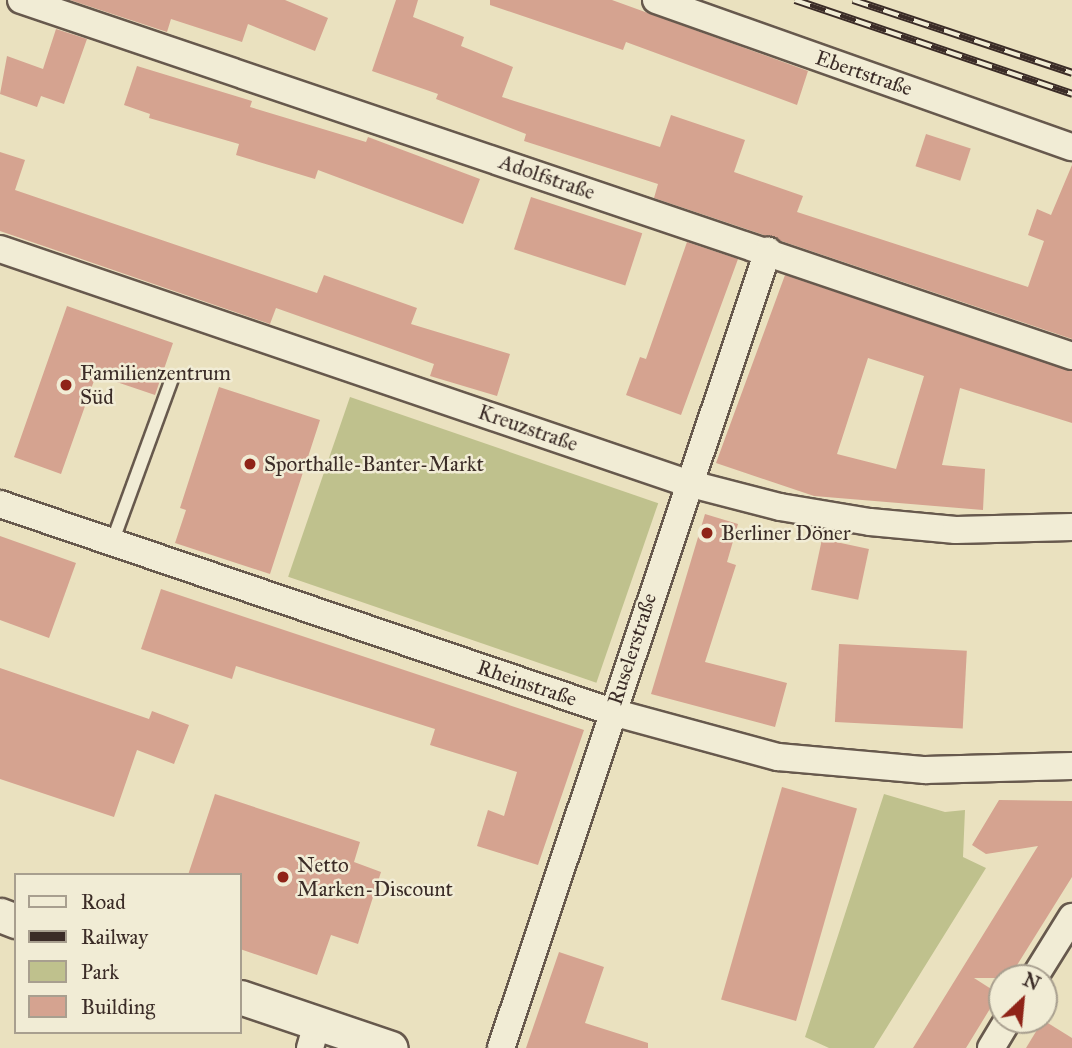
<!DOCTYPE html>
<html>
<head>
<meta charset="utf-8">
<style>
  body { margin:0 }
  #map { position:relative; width:1072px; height:1048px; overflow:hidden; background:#eae1bf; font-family:"IM FELL Great Primer",serif }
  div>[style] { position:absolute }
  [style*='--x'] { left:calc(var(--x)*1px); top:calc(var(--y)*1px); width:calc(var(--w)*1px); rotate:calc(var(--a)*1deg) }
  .green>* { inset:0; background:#bfc18d; transform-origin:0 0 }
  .building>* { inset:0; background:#d5a390; transform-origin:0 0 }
  .roads { filter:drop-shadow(2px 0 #67594d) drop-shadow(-2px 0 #67594d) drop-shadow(0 2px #67594d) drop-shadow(0 -2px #67594d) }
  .service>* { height:12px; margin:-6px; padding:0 6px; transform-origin:6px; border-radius:6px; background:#f1ecd5 }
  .minor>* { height:26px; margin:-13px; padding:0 13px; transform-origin:13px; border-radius:13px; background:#f1ecd5 }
  .tertiary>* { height:33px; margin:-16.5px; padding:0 16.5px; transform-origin:16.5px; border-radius:16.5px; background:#f1ecd5 }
  .rail>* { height:8px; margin-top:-4px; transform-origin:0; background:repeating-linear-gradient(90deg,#f1ecd5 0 16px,#3b2c27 0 32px); box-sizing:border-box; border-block:2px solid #3b2c27 }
  .dots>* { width:19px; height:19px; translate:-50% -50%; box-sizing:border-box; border:4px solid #f1ecd5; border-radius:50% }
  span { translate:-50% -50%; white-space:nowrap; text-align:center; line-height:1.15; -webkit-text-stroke:5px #f1ecd5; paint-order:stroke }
  .street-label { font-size:21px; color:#3b2c27 }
  .poi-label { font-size:21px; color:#3b2c27 }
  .left { translate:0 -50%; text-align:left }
  .legend { position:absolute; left:14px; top:873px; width:228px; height:161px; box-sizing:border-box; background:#f1ecd5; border:2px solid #a89f8f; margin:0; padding:9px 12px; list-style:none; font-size:21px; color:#3b2c27 }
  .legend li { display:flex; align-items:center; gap:14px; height:35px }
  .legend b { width:35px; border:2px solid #a89f8f }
  .north { position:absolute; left:988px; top:964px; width:70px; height:70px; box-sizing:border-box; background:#f1ecd5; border:2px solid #a89f8f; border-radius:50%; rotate:26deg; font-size:19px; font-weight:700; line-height:28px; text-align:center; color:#3b2c27 }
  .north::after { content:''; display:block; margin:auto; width:24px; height:32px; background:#8f2418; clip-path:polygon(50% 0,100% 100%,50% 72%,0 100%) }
</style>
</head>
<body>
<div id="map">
  <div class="green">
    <div style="left:350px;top:397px;width:326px;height:190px;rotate:19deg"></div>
    <div style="clip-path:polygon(884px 794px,945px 812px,965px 810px,963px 857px,986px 868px,874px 1048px,829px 1048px,805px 1037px)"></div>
  </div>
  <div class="building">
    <div style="clip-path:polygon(70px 0,285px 0,328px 18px,315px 51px,248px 24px,242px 42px,171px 19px,167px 32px)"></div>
    <div style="clip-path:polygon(396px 0,418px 0,413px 17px,464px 37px,461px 46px,513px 67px,502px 97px,660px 147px,671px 115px,745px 140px,734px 172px,803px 196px,797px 212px,1028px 287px,1044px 241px,1028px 235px,1037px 209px,1051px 215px,1072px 165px,1072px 339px,654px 198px,658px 184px,524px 141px,526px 134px,436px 99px,438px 94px,372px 71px)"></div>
    <div style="clip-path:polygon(490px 0,612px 0,808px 71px,797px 105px,626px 42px,623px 50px,490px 5px)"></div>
    <div style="clip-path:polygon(56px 29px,87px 39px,64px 104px,41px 96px,37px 107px,0 94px,7px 56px,43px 69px)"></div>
    <div style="clip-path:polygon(137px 66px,252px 101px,250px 107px,366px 142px,368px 137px,480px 179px,463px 224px,318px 170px,315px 179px,236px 155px,239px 144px,149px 118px,150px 114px,124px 105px)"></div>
    <div style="left:926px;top:134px;width:47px;height:34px;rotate:18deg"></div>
    <div style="clip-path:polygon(0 152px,25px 160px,15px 190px,317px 293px,324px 275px,417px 308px,411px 324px,510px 354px,497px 396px,430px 376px,434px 364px,276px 308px,270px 324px,0 231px)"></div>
    <div style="left:531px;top:197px;width:117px;height:55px;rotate:18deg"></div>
    <div style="clip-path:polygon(687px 242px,738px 259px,681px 415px,626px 395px,640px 357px,646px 359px)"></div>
    <div style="clip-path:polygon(evenodd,785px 275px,1072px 371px,1072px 423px,960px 388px,942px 465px,985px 469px,983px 510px,814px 496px,716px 463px,785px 275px,868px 358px,924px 376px,896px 469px,837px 454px,868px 358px)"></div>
    <div style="clip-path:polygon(67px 306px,173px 343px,155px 395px,96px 375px,61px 474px,14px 457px)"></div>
    <div style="clip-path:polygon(219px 387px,320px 420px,270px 574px,175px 543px,186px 510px,180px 508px)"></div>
    <div style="clip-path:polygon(705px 514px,738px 524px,727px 562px,736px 565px,705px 662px,787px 683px,775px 727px,651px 694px)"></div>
    <div style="clip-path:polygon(0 536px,76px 563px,49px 638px,0 620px)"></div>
    <div style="left:822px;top:539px;width:48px;height:52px;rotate:12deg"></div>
    <div style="clip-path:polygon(161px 589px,584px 730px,538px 865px,477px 846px,488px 810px,504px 816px,517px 772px,430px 745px,435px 729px,236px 666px,232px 679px,141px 649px)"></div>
    <div style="left:839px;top:644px;width:128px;height:78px;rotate:3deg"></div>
    <div style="clip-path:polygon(0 668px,149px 719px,152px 711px,189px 725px,174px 764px,137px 750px,114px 817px,0 779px)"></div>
    <div style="left:782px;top:787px;width:78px;height:221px;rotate:16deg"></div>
    <div style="clip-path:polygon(215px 794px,360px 842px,354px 862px,381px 872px,358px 944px,331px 935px,317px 975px,240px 949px,240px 875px,188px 875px)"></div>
    <div style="clip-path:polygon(999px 800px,1072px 801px,1072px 877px,1009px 978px,974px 978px,999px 994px,966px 1048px,913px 1048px,1038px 846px,986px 854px,972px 845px)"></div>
    <div style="clip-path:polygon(559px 952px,604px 967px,585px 1023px,648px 1043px,648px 1048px,526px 1048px)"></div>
    <div style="clip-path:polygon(1043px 1020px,1072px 1038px,1072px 1048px,1026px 1048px)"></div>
  </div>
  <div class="roads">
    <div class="service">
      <div style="--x:113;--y:540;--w:171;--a:-69.9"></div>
    </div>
    <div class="minor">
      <div style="--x:21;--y:0;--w:1110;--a:18.71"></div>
      <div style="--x:656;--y:0;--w:441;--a:19.5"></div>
      <div style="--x:0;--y:249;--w:726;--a:18.81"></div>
      <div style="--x:687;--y:483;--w:96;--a:14.5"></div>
      <div style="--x:780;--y:507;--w:91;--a:9.5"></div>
      <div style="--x:870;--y:522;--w:86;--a:5.3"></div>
      <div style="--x:956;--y:530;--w:116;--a:-1.5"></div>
      <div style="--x:0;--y:504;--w:646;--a:18.77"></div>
      <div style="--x:612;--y:712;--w:172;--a:15.2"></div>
      <div style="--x:778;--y:757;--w:148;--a:5.1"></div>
      <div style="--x:925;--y:770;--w:147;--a:-1.6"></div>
      <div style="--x:1034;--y:978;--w:72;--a:-58.1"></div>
      <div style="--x:310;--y:1048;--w:26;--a:-74"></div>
      <div style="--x:501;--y:1048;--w:841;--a:-71.48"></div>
      <div style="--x:991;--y:1048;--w:33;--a:-59"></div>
    </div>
    <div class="tertiary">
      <div style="--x:0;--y:915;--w:17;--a:21"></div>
      <div style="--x:240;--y:997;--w:159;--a:18.7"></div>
    </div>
  </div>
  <div class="rail">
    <div style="--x:795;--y:0;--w:293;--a:18.7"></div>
    <div style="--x:853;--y:0;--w:231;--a:18.4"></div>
  </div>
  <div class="dots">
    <div style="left:66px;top:385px;background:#8f2418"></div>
    <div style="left:250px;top:464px;background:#8f2418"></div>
    <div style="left:707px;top:533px;background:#8f2418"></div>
    <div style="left:283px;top:877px;background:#8f2418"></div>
  </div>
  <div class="street-label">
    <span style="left:864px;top:73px;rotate:19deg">Ebertstraße</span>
    <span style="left:547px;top:177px;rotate:19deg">Adolfstraße</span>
    <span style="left:528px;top:428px;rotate:19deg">Kreuzstraße</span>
    <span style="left:632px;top:649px;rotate:-72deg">Ruselerstraße</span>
    <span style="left:527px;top:683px;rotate:19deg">Rheinstraße</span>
  </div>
  <div class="poi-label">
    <span class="left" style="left:80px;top:385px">Familienzentrum<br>Süd</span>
    <span class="left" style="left:264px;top:464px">Sporthalle-Banter-Markt</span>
    <span class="left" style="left:721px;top:533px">Berliner Döner</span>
    <span class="left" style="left:297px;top:877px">Netto<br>Marken-Discount</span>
  </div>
  <ul class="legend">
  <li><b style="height:9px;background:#f1ecd5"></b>Road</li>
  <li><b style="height:9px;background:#3b2c27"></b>Railway</li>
  <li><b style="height:19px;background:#bfc18d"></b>Park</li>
  <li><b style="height:19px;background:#d5a390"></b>Building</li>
  </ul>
  <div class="north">N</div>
</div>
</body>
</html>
